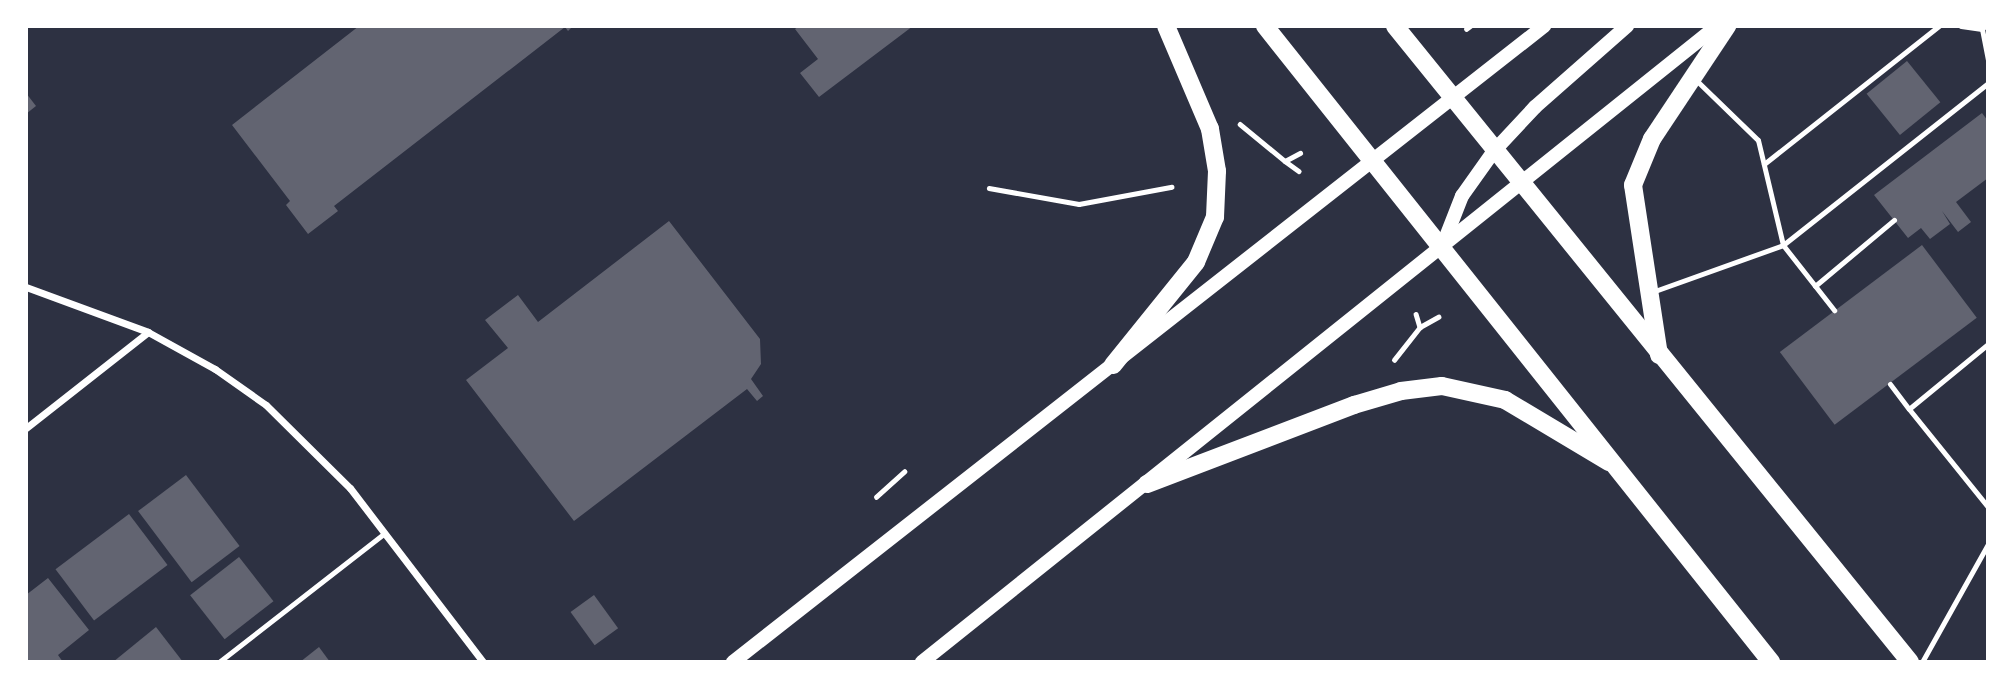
<!DOCTYPE html>
<html>
<head>
<meta charset="utf-8">
<style>
  body { margin:0 }
  #map { position:relative; width:2014px; height:688px; overflow:hidden; background:#2d3142; font-family:"PT Sans",sans-serif }
  div>[style] { position:absolute }
  [style*='--x'] { left:calc(var(--x)*1px); top:calc(var(--y)*1px); width:calc(var(--w)*1px); rotate:calc(var(--a)*1deg) }
  .building>* { inset:0; background:#626471; transform-origin:0 0 }
  .path>* { height:4.5px; margin:-2.25px; padding:0 2.25px; transform-origin:2.25px; border-radius:2.25px; background:#fff }
  .service>* { height:5px; margin:-2.5px; padding:0 2.5px; transform-origin:2.5px; border-radius:2.5px; background:#fff }
  .minor>* { height:7px; margin:-3.5px; padding:0 3.5px; transform-origin:3.5px; border-radius:3.5px; background:#fff }
  .secondary>* { height:14px; margin:-7px; padding:0 7px; transform-origin:7px; border-radius:7px; background:#fff }
  .primary>* { height:18px; margin:-9px; padding:0 9px; transform-origin:9px; border-radius:9px; background:#fff }
  span { translate:-50% -50%; white-space:nowrap; text-align:center; line-height:1.15; -webkit-text-stroke:7px #fff; paint-order:stroke }
  .frame { position:absolute; inset:0; border:28px solid #fff; pointer-events:none }
</style>
</head>
<body>
<div id="map">
  <div class="building">
    <div style="clip-path:polygon(359px 26px,573px 26px,568px 31px,565px 27px,334px 206px,338px 211px,308px 234px,286px 205px,290px 201px,232px 125px)"></div>
    <div style="clip-path:polygon(799px 26px,913px 26px,819px 97px,800px 73px,818px 59px,795px 29px)"></div>
    <div style="left:1907px;top:61px;width:53px;height:52px;rotate:51deg"></div>
    <div style="clip-path:polygon(26px 93px,36px 106px,26px 114px)"></div>
    <div style="clip-path:polygon(1982px 113px,1988px 121px,1988px 178px,1956px 202px,1971px 222px,1958px 232px,1942px 211px,1950px 224px,1930px 239px,1921px 228px,1908px 238px,1874px 195px)"></div>
    <div style="clip-path:polygon(669px 221px,760px 339px,761px 364px,751px 379px,763px 396px,757px 401px,747px 389px,574px 521px,466px 380px,508px 348px,485px 320px,518px 295px,538px 322px)"></div>
    <div style="left:1922px;top:245px;width:91px;height:178px;rotate:53deg"></div>
    <div style="left:186px;top:475px;width:89px;height:60px;rotate:53deg"></div>
    <div style="left:129px;top:514px;width:64px;height:92px;rotate:53deg"></div>
    <div style="left:239px;top:557px;width:56px;height:62px;rotate:52deg"></div>
    <div style="clip-path:polygon(48px 578px,89px 630px,58px 655px,63px 662px,26px 662px,26px 595px)"></div>
    <div style="left:594px;top:595px;width:41px;height:29px;rotate:54deg"></div>
    <div style="clip-path:polygon(156px 627px,183px 662px,113px 662px)"></div>
    <div style="clip-path:polygon(319px 647px,330px 662px,300px 662px)"></div>
  </div>
  <div class="path">
    <div style="--x:1466;--y:29;--w:5;--a:-37"></div>
    <div style="--x:1240;--y:124;--w:58;--a:39.4"></div>
    <div style="--x:1285;--y:161;--w:17;--a:-28"></div>
    <div style="--x:1285;--y:161;--w:17;--a:36"></div>
    <div style="--x:989;--y:188;--w:91;--a:10.1"></div>
    <div style="--x:1079;--y:204;--w:94;--a:-10.5"></div>
    <div style="--x:1416;--y:314;--w:14;--a:73"></div>
    <div style="--x:1394;--y:360;--w:42;--a:-51.8"></div>
    <div style="--x:1420;--y:327;--w:21;--a:-29"></div>
    <div style="--x:876;--y:497;--w:38;--a:-42"></div>
  </div>
  <div class="service">
    <div style="--x:1961;--y:26;--w:21;--a:8"></div>
    <div style="--x:1985;--y:26;--w:4;--a:135"></div>
    <div style="--x:1982;--y:29;--w:31;--a:79"></div>
    <div style="--x:1696;--y:80;--w:86;--a:44.1"></div>
    <div style="--x:1758;--y:140;--w:108;--a:76.6"></div>
    <div style="--x:1783;--y:245;--w:83;--a:51.9"></div>
    <div style="--x:1764;--y:164;--w:223;--a:-38.3"></div>
    <div style="--x:1815;--y:286;--w:103;--a:-39.9"></div>
    <div style="--x:1652;--y:292;--w:139;--a:-19.7"></div>
    <div style="--x:1783;--y:245;--w:261;--a:-38.3"></div>
    <div style="--x:1988;--y:344;--w:102;--a:140.6"></div>
    <div style="--x:1909;--y:409;--w:126;--a:51.1"></div>
    <div style="--x:1890;--y:384;--w:31;--a:53"></div>
    <div style="--x:219;--y:662;--w:210;--a:-37.9"></div>
    <div style="--x:1922;--y:662;--w:135;--a:-60.8"></div>
  </div>
  <div class="minor">
    <div style="--x:26;--y:287;--w:130;--a:20.2"></div>
    <div style="--x:148;--y:332;--w:77;--a:28.9"></div>
    <div style="--x:215;--y:369;--w:62;--a:35.2"></div>
    <div style="--x:266;--y:405;--w:118;--a:44.7"></div>
    <div style="--x:350;--y:488;--w:219;--a:52.6"></div>
    <div style="--x:26;--y:428;--w:155;--a:-38.2"></div>
  </div>
  <div class="secondary">
    <div style="--x:1442;--y:247;--w:55;--a:-68.6"></div>
    <div style="--x:1462;--y:196;--w:55;--a:-54.6"></div>
    <div style="--x:1494;--y:151;--w:60;--a:-47"></div>
    <div style="--x:1535;--y:107;--w:123;--a:-41.4"></div>
    <div style="--x:733;--y:662;--w:1031;--a:-38.1"></div>
    <div style="--x:922;--y:662;--w:1018;--a:-38.66"></div>
  </div>
  <div class="primary">
    <div style="--x:1265;--y:26;--w:813;--a:51.49"></div>
    <div style="--x:1395;--y:26;--w:818;--a:51"></div>
    <div style="--x:1659;--y:355;--w:172;--a:-98.7"></div>
    <div style="--x:1633;--y:185;--w:50;--a:-67.6"></div>
    <div style="--x:1652;--y:139;--w:136;--a:-56.4"></div>
    <div style="--x:1113;--y:365;--w:132;--a:-51.1"></div>
    <div style="--x:1196;--y:262;--w:49;--a:-67.1"></div>
    <div style="--x:1215;--y:217;--w:46;--a:-87.5"></div>
    <div style="--x:1217;--y:171;--w:43;--a:-99.5"></div>
    <div style="--x:1210;--y:129;--w:112;--a:-113.1"></div>
    <div style="--x:1147;--y:484;--w:222;--a:-20.9"></div>
    <div style="--x:1354;--y:405;--w:49;--a:-16.6"></div>
    <div style="--x:1401;--y:391;--w:41;--a:-7"></div>
    <div style="--x:1442;--y:386;--w:65;--a:12.5"></div>
    <div style="--x:1505;--y:400;--w:121;--a:30.8"></div>
  </div>
  <div class="frame"></div>
</div>
</body>
</html>
